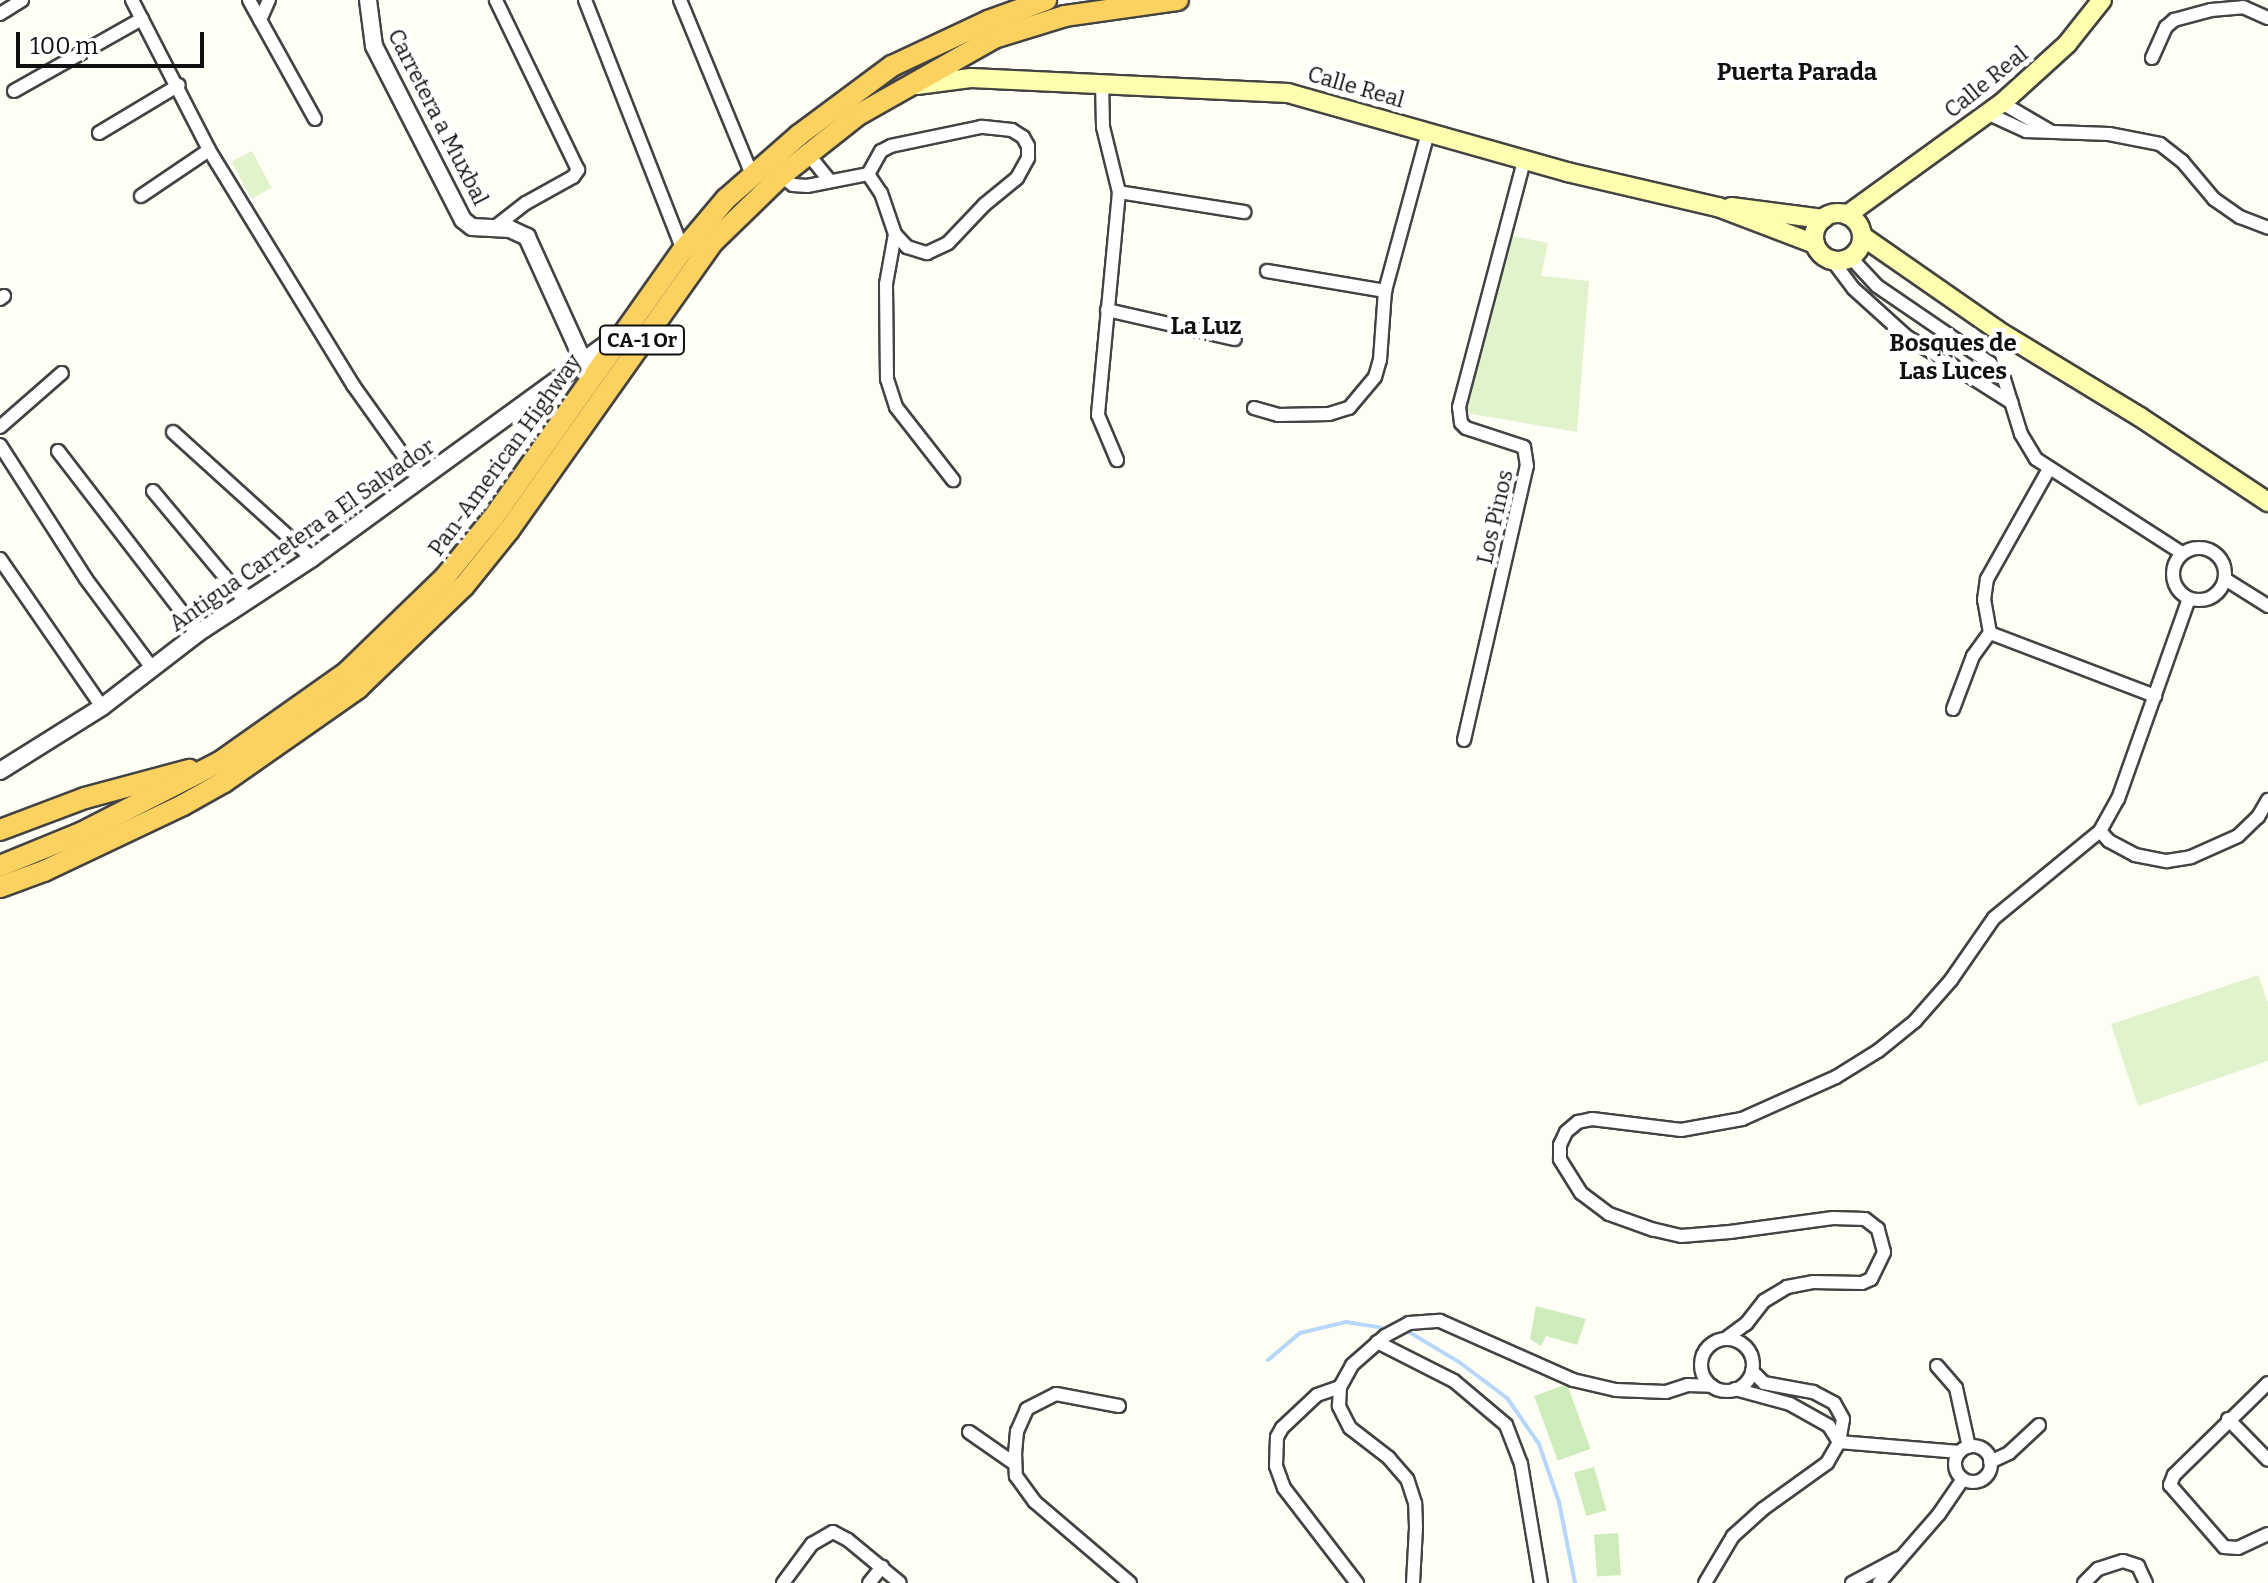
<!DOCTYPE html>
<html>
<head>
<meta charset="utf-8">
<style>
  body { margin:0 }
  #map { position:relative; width:2268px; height:1583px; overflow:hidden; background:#fffef4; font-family:Bitter,serif }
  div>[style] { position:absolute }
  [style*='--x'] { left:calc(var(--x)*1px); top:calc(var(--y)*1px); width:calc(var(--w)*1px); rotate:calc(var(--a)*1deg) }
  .green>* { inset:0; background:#ceecbb; transform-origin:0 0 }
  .pitch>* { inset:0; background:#e1f3cd; transform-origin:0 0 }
  .stream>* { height:4px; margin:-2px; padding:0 2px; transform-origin:2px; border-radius:2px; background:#b6d7f9 }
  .roads { filter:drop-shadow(2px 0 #434343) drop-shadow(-2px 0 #434343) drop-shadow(0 2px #434343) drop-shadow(0 -2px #434343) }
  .minor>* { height:12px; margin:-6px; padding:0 6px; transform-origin:6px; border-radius:6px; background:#fff }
  .minor>.ring { margin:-6px; padding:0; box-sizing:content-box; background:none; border:12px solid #fff; border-radius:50% }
  .tertiary>* { height:16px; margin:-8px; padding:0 8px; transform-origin:8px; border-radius:8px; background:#fff }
  .secondary>* { height:18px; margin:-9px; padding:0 9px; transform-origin:9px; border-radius:9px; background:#fdffaf }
  .secondary>.ring { margin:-9px; padding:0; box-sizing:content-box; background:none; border:18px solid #fdffaf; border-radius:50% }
  .trunk>* { height:20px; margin:-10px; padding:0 10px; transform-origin:10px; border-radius:10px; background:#fbd25f }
  span { translate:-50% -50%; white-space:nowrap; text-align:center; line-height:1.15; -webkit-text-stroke:8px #fff; paint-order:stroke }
  .shield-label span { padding:2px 6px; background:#fff; border:2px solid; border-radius:6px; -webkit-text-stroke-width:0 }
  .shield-label { font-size:20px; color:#101010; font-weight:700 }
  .street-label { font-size:22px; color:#101010 }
  .neighbourhood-label { font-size:24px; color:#101010; font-weight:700 }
  .scale { position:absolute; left:16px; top:32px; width:188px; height:36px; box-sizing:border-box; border:4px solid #101010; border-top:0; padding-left:10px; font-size:24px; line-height:28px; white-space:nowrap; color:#101010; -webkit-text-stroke:6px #fff; paint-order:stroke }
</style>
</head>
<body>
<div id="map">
  <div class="green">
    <div style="clip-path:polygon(1536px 1306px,1586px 1319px,1577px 1345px,1546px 1336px,1541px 1346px,1530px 1339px)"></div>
    <div style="left:1567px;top:1384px;width:69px;height:35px;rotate:70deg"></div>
    <div style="left:1594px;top:1467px;width:45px;height:21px;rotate:74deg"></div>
    <div style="left:1618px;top:1533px;width:42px;height:24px;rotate:86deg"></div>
  </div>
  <div class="pitch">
    <div style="left:252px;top:151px;width:42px;height:23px;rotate:62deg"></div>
    <div style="clip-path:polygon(1512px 236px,1548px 243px,1541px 276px,1589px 281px,1577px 432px,1465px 413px)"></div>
    <div style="clip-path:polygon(2258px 975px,2268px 1003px,2268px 1061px,2138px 1106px,2111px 1024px)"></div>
  </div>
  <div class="stream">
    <div style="--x:1409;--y:1332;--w:58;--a:31"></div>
    <div style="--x:1459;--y:1362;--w:60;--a:36.9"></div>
    <div style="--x:1507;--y:1398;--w:56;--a:55.2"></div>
    <div style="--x:1539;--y:1444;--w:61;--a:71"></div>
    <div style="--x:1559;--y:1502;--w:83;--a:78.8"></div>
    <div style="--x:1268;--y:1360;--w:42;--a:-40.2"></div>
    <div style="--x:1300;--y:1333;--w:47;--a:-13.4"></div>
    <div style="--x:1346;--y:1322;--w:36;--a:9"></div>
  </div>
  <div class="roads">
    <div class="minor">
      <div style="--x:132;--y:0;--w:169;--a:62.8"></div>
      <div style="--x:209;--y:150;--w:276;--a:58.5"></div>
      <div style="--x:353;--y:385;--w:115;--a:54.5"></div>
      <div style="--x:249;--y:0;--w:136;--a:61"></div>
      <div style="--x:585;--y:0;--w:269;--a:68.6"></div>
      <div style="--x:680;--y:0;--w:189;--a:67.6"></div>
      <div style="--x:0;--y:14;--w:26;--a:-32"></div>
      <div style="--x:260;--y:20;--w:22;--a:-66"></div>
      <div style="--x:2152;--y:58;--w:34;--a:-66"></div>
      <div style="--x:2166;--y:27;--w:11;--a:-41"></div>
      <div style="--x:2174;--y:20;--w:38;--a:-15"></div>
      <div style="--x:2211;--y:10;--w:32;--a:-5"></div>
      <div style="--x:2243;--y:7;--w:27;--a:24"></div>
      <div style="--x:1102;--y:82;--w:45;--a:88.7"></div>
      <div style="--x:1103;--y:127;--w:67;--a:76.2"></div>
      <div style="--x:1119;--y:192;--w:224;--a:95.4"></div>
      <div style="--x:1098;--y:415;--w:49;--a:67.1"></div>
      <div style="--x:14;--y:91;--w:147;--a:-29.4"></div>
      <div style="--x:2002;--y:103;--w:56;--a:30.3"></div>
      <div style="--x:1989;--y:114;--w:41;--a:24.7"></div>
      <div style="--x:2026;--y:131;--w:83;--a:2.1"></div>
      <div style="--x:2109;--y:134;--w:52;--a:11.1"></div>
      <div style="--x:2160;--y:144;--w:28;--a:38"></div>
      <div style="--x:2182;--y:161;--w:50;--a:49.9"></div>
      <div style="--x:2214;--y:199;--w:32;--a:35"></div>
      <div style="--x:2240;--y:217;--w:30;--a:21"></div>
      <div style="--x:99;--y:133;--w:93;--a:-31"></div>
      <div style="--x:808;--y:154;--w:33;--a:51"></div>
      <div style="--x:781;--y:176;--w:15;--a:37"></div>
      <div style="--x:793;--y:185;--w:14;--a:4"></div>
      <div style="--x:807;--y:186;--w:62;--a:-11.1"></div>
      <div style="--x:868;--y:174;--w:23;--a:56"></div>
      <div style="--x:881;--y:193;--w:43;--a:71.1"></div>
      <div style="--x:895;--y:234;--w:18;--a:47"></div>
      <div style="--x:907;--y:247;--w:21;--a:17"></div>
      <div style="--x:927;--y:253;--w:23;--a:-25"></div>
      <div style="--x:948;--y:243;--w:52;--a:-46.5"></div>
      <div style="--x:984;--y:205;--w:43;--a:-39.3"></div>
      <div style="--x:1017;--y:178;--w:23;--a:-61"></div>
      <div style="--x:1028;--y:158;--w:12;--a:-90"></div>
      <div style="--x:1028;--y:146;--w:10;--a:-119"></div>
      <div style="--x:1023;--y:137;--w:13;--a:-148"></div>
      <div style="--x:1012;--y:130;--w:31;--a:-174"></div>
      <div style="--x:981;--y:127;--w:92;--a:168.1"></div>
      <div style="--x:891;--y:146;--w:11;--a:153"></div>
      <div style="--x:881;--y:151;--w:26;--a:119"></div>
      <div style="--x:1119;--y:192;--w:127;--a:9.1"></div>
      <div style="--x:141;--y:196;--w:82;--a:-34.1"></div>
      <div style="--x:495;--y:227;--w:39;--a:-38"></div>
      <div style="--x:526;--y:203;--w:54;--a:-29"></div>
      <div style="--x:573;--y:177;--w:9;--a:-54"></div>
      <div style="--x:578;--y:170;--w:189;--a:-115.8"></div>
      <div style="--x:895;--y:234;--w:51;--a:100.2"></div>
      <div style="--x:886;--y:284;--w:95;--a:89.4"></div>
      <div style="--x:887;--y:379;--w:29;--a:72"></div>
      <div style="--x:896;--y:407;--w:93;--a:52"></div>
      <div style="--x:1851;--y:258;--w:38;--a:47"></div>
      <div style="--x:1877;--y:286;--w:137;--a:34.3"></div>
      <div style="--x:1990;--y:363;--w:21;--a:49"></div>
      <div style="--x:2004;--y:379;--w:58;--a:72.8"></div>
      <div style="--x:2021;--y:434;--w:29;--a:59"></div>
      <div style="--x:2036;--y:459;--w:174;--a:32.8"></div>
      <div style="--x:1832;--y:260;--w:36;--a:53"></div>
      <div style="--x:1854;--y:289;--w:70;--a:42.1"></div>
      <div style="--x:1906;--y:336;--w:125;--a:32.3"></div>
      <div style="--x:1267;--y:271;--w:120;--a:9.6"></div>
      <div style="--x:0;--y:299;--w:5;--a:-37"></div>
      <div style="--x:1107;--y:310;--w:131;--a:12.8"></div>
      <div style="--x:1254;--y:408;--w:25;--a:16"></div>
      <div style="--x:1278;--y:415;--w:51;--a:-1.1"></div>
      <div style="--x:1329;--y:414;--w:21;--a:-17"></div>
      <div style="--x:1349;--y:408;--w:40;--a:-50"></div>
      <div style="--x:1375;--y:377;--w:18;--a:-74"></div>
      <div style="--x:1380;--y:360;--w:69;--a:-85.9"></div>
      <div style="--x:1385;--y:291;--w:164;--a:-74.8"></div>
      <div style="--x:0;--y:427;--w:82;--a:-41.1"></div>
      <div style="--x:173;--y:432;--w:188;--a:42.2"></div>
      <div style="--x:0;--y:445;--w:159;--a:57.3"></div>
      <div style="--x:86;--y:579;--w:111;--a:53.4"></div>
      <div style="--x:58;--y:451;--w:230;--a:52.4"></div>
      <div style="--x:153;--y:491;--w:143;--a:50.1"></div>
      <div class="ring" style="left:2173px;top:548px;width:40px;height:40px"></div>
      <div style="--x:0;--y:559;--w:180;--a:55.4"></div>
      <div style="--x:2225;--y:579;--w:51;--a:32.1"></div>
      <div style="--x:1990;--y:633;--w:177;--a:20.9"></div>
      <div style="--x:1953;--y:709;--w:57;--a:-69.3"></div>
      <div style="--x:1973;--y:656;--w:29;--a:-54"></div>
      <div style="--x:1990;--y:633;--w:34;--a:-100"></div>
      <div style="--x:1984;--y:600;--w:21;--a:-82"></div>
      <div style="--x:1987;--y:579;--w:126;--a:-60.6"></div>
      <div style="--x:1464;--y:740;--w:281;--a:-77.1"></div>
      <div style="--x:1527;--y:466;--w:19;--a:-99"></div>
      <div style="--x:1524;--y:447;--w:61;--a:-161.9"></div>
      <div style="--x:1466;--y:428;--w:7;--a:-135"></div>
      <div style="--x:1461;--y:423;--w:16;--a:-97"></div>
      <div style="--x:1459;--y:407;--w:254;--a:-75.2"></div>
      <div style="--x:2100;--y:831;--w:13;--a:48"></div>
      <div style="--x:2109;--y:841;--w:30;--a:28"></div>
      <div style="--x:2135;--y:855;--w:33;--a:11"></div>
      <div style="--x:2167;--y:861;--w:24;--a:-9"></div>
      <div style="--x:2191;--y:857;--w:51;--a:-24.1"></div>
      <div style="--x:2238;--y:836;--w:28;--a:-44"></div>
      <div style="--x:2258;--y:817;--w:20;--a:-60"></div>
      <div style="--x:1725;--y:1339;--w:26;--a:-36"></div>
      <div style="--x:1746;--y:1324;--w:29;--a:-52"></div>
      <div style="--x:1764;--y:1301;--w:27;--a:-31"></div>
      <div style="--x:1787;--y:1287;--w:26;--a:-11"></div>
      <div style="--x:1813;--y:1282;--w:49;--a:1.2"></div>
      <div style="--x:1862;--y:1283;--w:10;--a:-24"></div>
      <div style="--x:1871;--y:1279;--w:30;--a:-64"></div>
      <div style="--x:1884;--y:1252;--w:24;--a:-105"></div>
      <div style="--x:1878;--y:1229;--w:16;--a:-142"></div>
      <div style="--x:1865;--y:1219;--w:32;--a:-178"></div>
      <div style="--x:1833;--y:1218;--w:104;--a:172.3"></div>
      <div style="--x:1730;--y:1232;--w:49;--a:175.3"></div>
      <div style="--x:1681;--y:1236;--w:28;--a:-167"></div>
      <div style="--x:1654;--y:1230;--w:48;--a:-160.4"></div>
      <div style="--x:1609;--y:1214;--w:35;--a:-143"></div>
      <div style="--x:1581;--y:1193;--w:40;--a:-122"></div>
      <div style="--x:1560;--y:1159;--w:14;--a:-90"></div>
      <div style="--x:1560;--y:1145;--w:14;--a:-65"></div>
      <div style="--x:1566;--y:1132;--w:16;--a:-40"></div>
      <div style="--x:1578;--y:1122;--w:14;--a:-12"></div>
      <div style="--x:1592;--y:1119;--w:90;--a:7"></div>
      <div style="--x:1681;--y:1130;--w:62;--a:-10.2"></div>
      <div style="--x:1742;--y:1119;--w:103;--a:-24.1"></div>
      <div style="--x:1836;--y:1077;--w:49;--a:-31.8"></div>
      <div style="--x:1878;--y:1051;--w:48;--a:-39"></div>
      <div style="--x:1915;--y:1021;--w:55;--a:-48.7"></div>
      <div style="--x:1951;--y:980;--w:75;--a:-55.3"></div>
      <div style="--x:1994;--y:918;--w:137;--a:-39.4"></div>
      <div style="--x:2100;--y:831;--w:37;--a:-61"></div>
      <div style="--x:2118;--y:799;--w:212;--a:-70.5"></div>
      <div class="ring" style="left:1701px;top:1339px;width:40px;height:40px"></div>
      <div style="--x:1377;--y:1342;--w:86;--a:26.9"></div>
      <div style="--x:1454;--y:1381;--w:68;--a:40.2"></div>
      <div style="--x:1506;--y:1425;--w:42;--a:69"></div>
      <div style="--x:1521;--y:1464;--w:121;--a:80.5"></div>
      <div style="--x:1937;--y:1366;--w:29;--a:49"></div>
      <div style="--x:1956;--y:1388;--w:60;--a:77.6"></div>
      <div style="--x:2268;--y:1383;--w:132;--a:135.6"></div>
      <div style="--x:2174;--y:1475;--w:11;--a:112"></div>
      <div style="--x:2170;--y:1485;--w:82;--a:48.9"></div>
      <div style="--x:2224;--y:1547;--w:14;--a:4"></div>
      <div style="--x:2238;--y:1548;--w:33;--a:-25"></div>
      <div style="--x:1340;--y:1387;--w:24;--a:161"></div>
      <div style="--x:1317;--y:1395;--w:48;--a:136.7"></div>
      <div style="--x:1282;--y:1428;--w:10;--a:119"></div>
      <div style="--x:1277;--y:1437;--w:29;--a:92"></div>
      <div style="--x:1276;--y:1466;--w:23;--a:70"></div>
      <div style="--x:1284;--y:1488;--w:120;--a:52.5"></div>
      <div style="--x:1735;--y:1389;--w:57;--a:15.3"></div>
      <div style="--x:1790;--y:1404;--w:45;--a:29.4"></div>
      <div style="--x:1829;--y:1426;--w:19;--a:58"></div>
      <div style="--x:1119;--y:1406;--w:64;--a:-169.2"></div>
      <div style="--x:1056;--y:1394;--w:33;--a:153"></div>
      <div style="--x:1027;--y:1409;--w:24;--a:114"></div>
      <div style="--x:1017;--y:1431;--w:21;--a:95"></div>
      <div style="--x:1015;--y:1452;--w:24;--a:88"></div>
      <div style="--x:1016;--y:1476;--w:32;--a:54"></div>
      <div style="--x:1035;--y:1502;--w:125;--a:40.5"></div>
      <div style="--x:2228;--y:1419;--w:57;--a:45.7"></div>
      <div style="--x:969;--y:1432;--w:56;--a:34.8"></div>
      <div style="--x:1839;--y:1442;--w:121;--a:4.7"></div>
      <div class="ring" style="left:1955px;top:1446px;width:24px;height:24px"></div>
      <div style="--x:1990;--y:1462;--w:21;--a:-25"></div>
      <div style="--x:2009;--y:1453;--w:41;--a:-43"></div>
      <div style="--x:783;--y:1583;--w:49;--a:-53.4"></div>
      <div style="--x:812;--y:1544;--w:24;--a:-30"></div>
      <div style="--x:833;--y:1532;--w:17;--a:28"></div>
      <div style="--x:848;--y:1540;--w:67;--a:39.6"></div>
      <div style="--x:869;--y:1583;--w:21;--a:-51"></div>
      <div style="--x:1413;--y:1583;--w:56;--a:-86.9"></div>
      <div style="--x:1416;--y:1527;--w:24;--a:-92"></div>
      <div style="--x:1415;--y:1503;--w:25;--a:-108"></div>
      <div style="--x:1407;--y:1479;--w:28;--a:-131"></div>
      <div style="--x:1389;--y:1458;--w:49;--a:-142.4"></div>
      <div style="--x:1350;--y:1428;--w:25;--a:-117"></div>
      <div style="--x:1339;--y:1406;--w:19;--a:-87"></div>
      <div style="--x:1340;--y:1387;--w:25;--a:-61"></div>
      <div style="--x:1352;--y:1365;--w:44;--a:-41.3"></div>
      <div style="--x:1385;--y:1336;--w:27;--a:-28"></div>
      <div style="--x:1409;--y:1323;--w:31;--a:-4"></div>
      <div style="--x:1440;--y:1321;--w:145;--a:23.9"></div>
      <div style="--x:1573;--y:1380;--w:44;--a:13.1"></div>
      <div style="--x:1616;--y:1390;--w:50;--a:2.3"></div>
      <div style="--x:1666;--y:1392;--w:22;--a:-18"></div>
      <div style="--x:1687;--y:1385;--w:25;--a:2"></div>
      <div style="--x:1705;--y:1583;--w:55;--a:-59.2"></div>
      <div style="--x:1733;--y:1536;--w:40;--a:-42"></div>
      <div style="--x:1763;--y:1509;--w:79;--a:-35.7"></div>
      <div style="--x:1827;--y:1463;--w:24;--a:-60"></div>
      <div style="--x:1839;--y:1442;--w:23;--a:-80"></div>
      <div style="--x:1843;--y:1419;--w:18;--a:-119"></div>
      <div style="--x:1834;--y:1403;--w:24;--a:-152"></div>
      <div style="--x:1813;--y:1392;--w:50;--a:-169.6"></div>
      <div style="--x:1764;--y:1383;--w:17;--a:-135"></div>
      <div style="--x:1852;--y:1583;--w:53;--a:-28"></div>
      <div style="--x:1879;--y:1583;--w:91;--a:-49"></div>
      <div style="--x:1939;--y:1514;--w:42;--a:-55.6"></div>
      <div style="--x:2084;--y:1583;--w:20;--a:-45"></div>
      <div style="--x:2098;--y:1569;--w:26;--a:-18"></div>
      <div style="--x:2123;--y:1561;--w:16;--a:18"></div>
      <div style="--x:2138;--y:1566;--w:19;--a:65"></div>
    </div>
    <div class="tertiary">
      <div style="--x:368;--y:0;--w:46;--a:82.6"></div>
      <div style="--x:374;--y:46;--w:195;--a:62.9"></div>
      <div style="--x:463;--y:220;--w:11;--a:38"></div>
      <div style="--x:472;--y:227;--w:38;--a:3"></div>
      <div style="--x:510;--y:229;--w:19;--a:25"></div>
      <div style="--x:527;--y:237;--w:143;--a:65.6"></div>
      <div style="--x:0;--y:771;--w:120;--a:-32.1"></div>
      <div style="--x:102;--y:707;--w:121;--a:-37.6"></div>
      <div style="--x:198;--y:633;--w:136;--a:-33.3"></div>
      <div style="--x:312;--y:558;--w:379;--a:-36"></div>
    </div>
    <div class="secondary">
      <div style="--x:917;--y:85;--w:54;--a:-7.4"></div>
      <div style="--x:971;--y:78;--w:317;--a:2.7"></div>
      <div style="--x:1288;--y:93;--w:290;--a:15.8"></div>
      <div style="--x:1567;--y:172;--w:155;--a:13.1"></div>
      <div style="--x:1718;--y:207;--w:104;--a:20.9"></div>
      <div style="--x:1731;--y:207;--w:93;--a:7.4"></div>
      <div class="ring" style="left:1814px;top:213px;width:30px;height:30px"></div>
      <div style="--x:1847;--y:215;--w:191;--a:-35.9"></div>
      <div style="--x:2002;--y:103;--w:88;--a:-42.2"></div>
      <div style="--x:2067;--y:44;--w:56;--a:-51.5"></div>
      <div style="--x:1862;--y:236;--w:165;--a:34.8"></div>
      <div style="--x:1997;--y:330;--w:167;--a:31.3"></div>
      <div style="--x:2140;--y:417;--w:154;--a:33.6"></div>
    </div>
    <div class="trunk">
      <div style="--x:0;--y:830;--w:91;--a:-20.6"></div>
      <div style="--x:85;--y:798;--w:108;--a:-15.1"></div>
      <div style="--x:0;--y:866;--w:87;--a:-22.2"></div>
      <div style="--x:81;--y:833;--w:156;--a:-27.1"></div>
      <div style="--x:220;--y:762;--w:156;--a:-35.3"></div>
      <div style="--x:347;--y:672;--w:136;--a:-44.1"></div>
      <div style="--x:445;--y:577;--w:76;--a:-50.9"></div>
      <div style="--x:493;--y:518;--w:329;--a:-54.7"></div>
      <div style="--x:683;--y:250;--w:67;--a:-49.9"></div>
      <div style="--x:726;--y:199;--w:97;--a:-41.2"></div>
      <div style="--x:799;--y:135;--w:116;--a:-36.6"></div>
      <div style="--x:892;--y:66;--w:106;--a:-25.1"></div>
      <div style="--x:988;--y:21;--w:62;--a:-19.9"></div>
      <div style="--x:0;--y:887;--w:47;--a:-20"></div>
      <div style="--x:44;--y:871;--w:154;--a:-25.4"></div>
      <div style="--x:183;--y:805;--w:47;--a:-29.3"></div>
      <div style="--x:224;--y:782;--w:164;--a:-35"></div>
      <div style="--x:358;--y:688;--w:147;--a:-43.9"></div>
      <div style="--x:464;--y:586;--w:72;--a:-51.2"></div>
      <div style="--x:509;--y:530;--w:353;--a:-54.7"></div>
      <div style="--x:713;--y:242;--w:95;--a:-44.1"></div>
      <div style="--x:781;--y:176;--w:98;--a:-38.4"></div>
      <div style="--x:858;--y:115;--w:156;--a:-29.5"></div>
      <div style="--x:994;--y:38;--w:74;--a:-17.2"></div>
      <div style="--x:1065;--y:16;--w:114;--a:-8.1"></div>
    </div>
  </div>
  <div class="shield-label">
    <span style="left:642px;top:340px">CA-1 Or</span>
  </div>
  <div class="street-label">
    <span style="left:1986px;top:82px;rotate:-39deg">Calle Real</span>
    <span style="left:1356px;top:87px;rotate:16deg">Calle Real</span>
    <span style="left:438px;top:117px;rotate:63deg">Carretera a Muxbal</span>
    <span style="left:505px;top:455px;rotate:-54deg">Pan-American Highway</span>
    <span style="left:1495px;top:517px;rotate:-77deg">Los Pinos</span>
    <span style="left:302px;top:535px;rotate:-35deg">Antigua Carretera a El Salvador</span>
  </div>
  <div class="neighbourhood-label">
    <span style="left:1797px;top:73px">Puerta Parada</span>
    <span style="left:1206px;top:327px">La Luz</span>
    <span style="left:1953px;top:358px">Bosques de<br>Las Luces</span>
  </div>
  <div class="scale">100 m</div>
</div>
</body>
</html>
